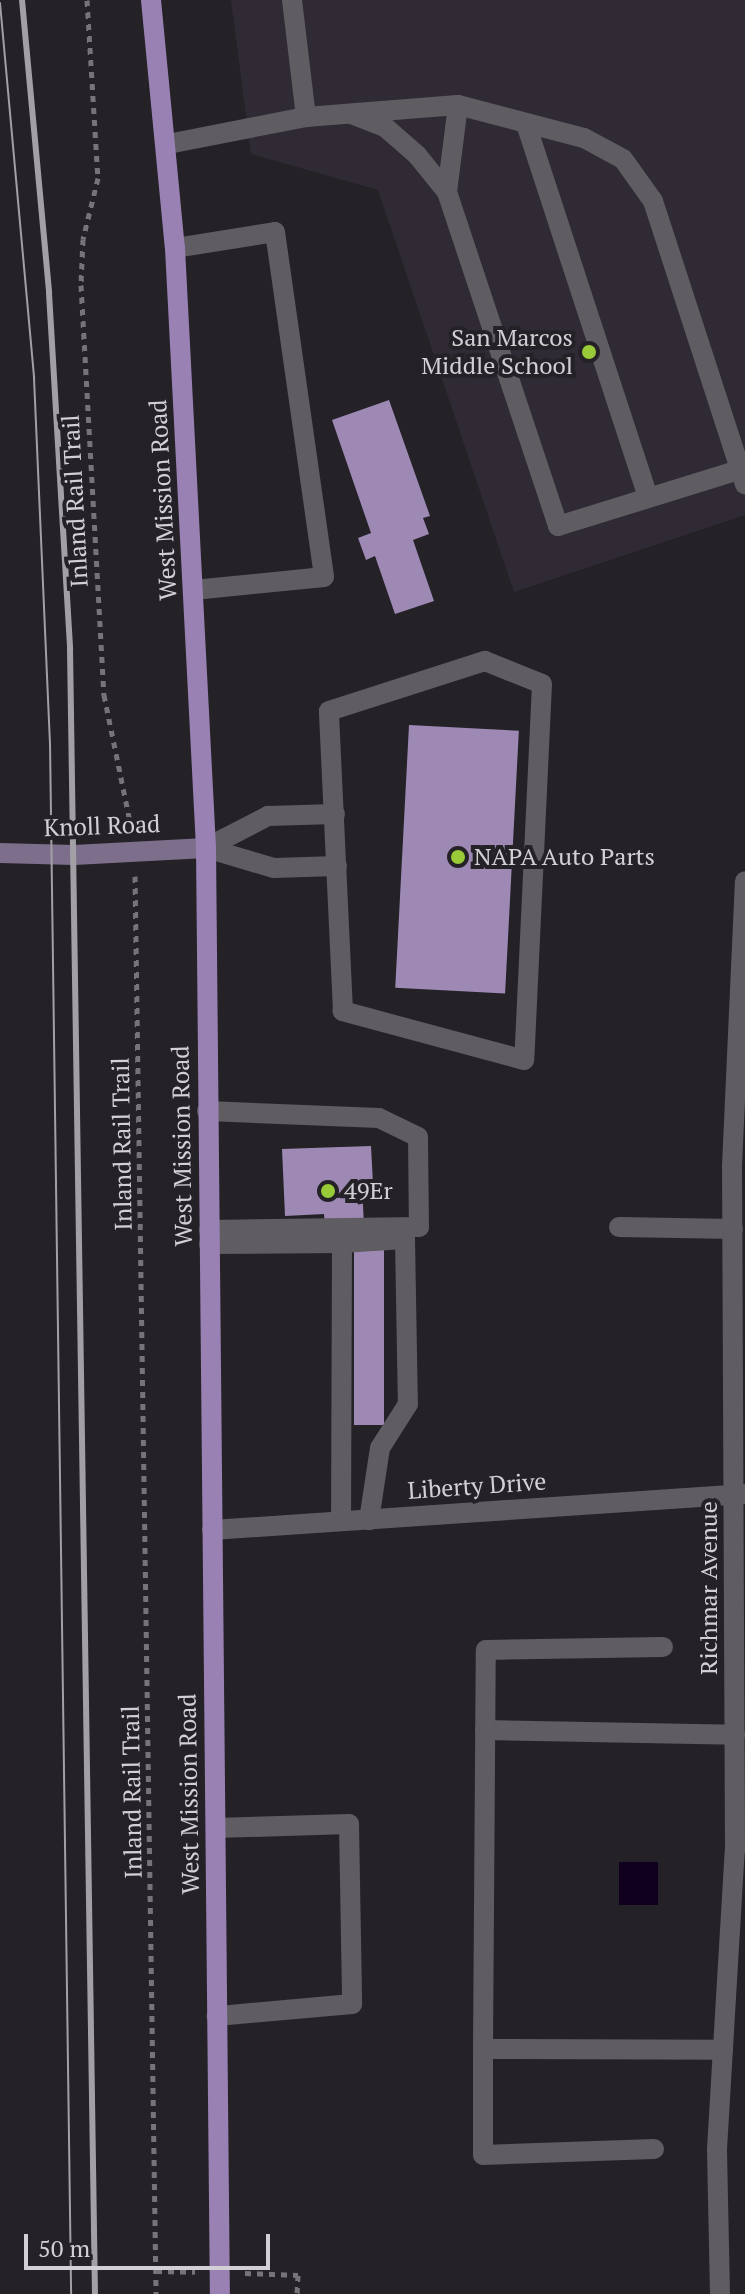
<!DOCTYPE html>
<html>
<head>
<meta charset="utf-8">
<style>
  body { margin:0 }
  #map { position:relative; width:745px; height:2294px; overflow:hidden; background:#242227; font-family:"PT Serif",serif }
  div>[style] { position:absolute }
  [style*='--x'] { left:calc(var(--x)*1px); top:calc(var(--y)*1px); width:calc(var(--w)*1px); rotate:calc(var(--a)*1deg) }
  .built>* { inset:0; background:#2f2a34 }
  .water>* { inset:0; background:#10001d; transform-origin:0 0 }
  .building>* { inset:0; background:#9e89b5; transform-origin:0 0 }
  .path>* { height:5px; margin-top:-2.5px; transform-origin:0; background:repeating-linear-gradient(90deg,#767479 0 6px,transparent 0 12px) }
  .service>* { height:20px; margin:-10px; padding:0 10px; transform-origin:10px; border-radius:10px; background:#5f5c62 }
  .minor>* { height:20px; margin:-10px; padding:0 10px; transform-origin:10px; border-radius:10px; background:#5f5c62 }
  .tertiary>* { height:20px; margin:-10px; padding:0 10px; transform-origin:10px; border-radius:10px; background:#5f5c62 }
  .secondary>* { height:20px; margin:-10px; padding:0 10px; transform-origin:10px; border-radius:10px; background:#7d6e8b }
  .primary>* { height:20px; margin:-10px; padding:0 10px; transform-origin:10px; border-radius:10px; background:#9a81b4 }
  .tram>* { height:2px; margin:-1px; padding:0 1px; transform-origin:1px; border-radius:1px; background:#a2a0a5 }
  .rail>* { height:6px; margin:-3px; padding:0 3px; transform-origin:3px; border-radius:3px; background:#a2a0a5 }
  .dots>* { width:22px; height:22px; translate:-50% -50%; box-sizing:border-box; border:4px solid #242227; border-radius:50% }
  span { translate:-50% -50%; white-space:nowrap; text-align:center; line-height:1.15; -webkit-text-stroke:8px #242227; paint-order:stroke }
  .poi-label { font-size:24px; color:#d2d0d4 }
  .right { translate:-100% -50%; text-align:right }
  .left { translate:0 -50%; text-align:left }
  .street-label { font-size:24px; color:#d2d0d4 }
  .scale { position:absolute; left:24px; top:2234px; width:246px; height:36px; box-sizing:border-box; border:4px solid #d2d0d4; border-top:0; padding-left:10px; font-size:24px; line-height:28px; white-space:nowrap; color:#d2d0d4; -webkit-text-stroke:6px #242227; paint-order:stroke }
</style>
</head>
<body>
<div id="map">
  <div class="built">
    <div style="clip-path:polygon(231px 0,745px 0,745px 515px,514px 592px,378px 190px,251px 154px)"></div>
  </div>
  <div class="water">
    <div style="left:619px;top:1862px;width:39px;height:43px"></div>
  </div>
  <div class="building">
    <div style="clip-path:polygon(389px 400px,430px 516px,423px 518px,429px 534px,413px 540px,434px 601px,395px 614px,375px 556px,366px 560px,358px 538px,371px 533px,332px 420px)"></div>
    <div style="left:409px;top:725px;width:110px;height:263px;rotate:3deg"></div>
    <div style="clip-path:polygon(371px 1146px,373px 1184px,362px 1184px,364px 1226px,325px 1228px,324px 1214px,285px 1216px,282px 1149px)"></div>
    <div style="left:354px;top:1250px;width:30px;height:175px"></div>
  </div>
  <div class="path">
    <div style="--x:87;--y:0;--w:178;--a:86.5"></div>
    <div style="--x:98;--y:178;--w:63;--a:103.8"></div>
    <div style="--x:83;--y:239;--w:46;--a:92.5"></div>
    <div style="--x:81;--y:285;--w:411;--a:86.8"></div>
    <div style="--x:104;--y:695;--w:134;--a:78.4"></div>
    <div style="--x:135;--y:876;--w:1418;--a:89.15"></div>
    <div style="--x:156;--y:2271;--w:39;--a:1"></div>
    <div style="--x:245;--y:2273;--w:53;--a:2.2"></div>
    <div style="--x:298;--y:2275;--w:19;--a:93"></div>
  </div>
  <div class="service">
    <div style="--x:292;--y:0;--w:118;--a:83.2"></div>
    <div style="--x:458;--y:105;--w:88;--a:97.2"></div>
    <div style="--x:447;--y:192;--w:352;--a:71.6"></div>
    <div style="--x:558;--y:526;--w:196;--a:-17.2"></div>
    <div style="--x:351;--y:114;--w:36;--a:21"></div>
    <div style="--x:385;--y:127;--w:43;--a:41.2"></div>
    <div style="--x:417;--y:155;--w:48;--a:51"></div>
    <div style="--x:527;--y:127;--w:390;--a:71.9"></div>
    <div style="--x:168;--y:144;--w:141;--a:-11.1"></div>
    <div style="--x:306;--y:117;--w:152;--a:-4.5"></div>
    <div style="--x:458;--y:105;--w:130;--a:14.7"></div>
    <div style="--x:584;--y:138;--w:44;--a:28.3"></div>
    <div style="--x:623;--y:159;--w:52;--a:54.5"></div>
    <div style="--x:653;--y:201;--w:298;--a:72"></div>
    <div style="--x:175;--y:248;--w:101;--a:-9.1"></div>
    <div style="--x:275;--y:232;--w:348;--a:81.9"></div>
    <div style="--x:324;--y:577;--w:131;--a:174.3"></div>
    <div style="--x:485;--y:661;--w:61;--a:22"></div>
    <div style="--x:542;--y:684;--w:376;--a:92.7"></div>
    <div style="--x:524;--y:1060;--w:188;--a:-164.9"></div>
    <div style="--x:343;--y:1011;--w:300;--a:-92.7"></div>
    <div style="--x:329;--y:711;--w:164;--a:-17.8"></div>
    <div style="--x:206;--y:848;--w:70;--a:-27.3"></div>
    <div style="--x:268;--y:816;--w:67;--a:-1.7"></div>
    <div style="--x:206;--y:848;--w:71;--a:16.4"></div>
    <div style="--x:274;--y:868;--w:63;--a:-1.8"></div>
    <div style="--x:207;--y:1111;--w:172;--a:2.3"></div>
    <div style="--x:379;--y:1118;--w:43;--a:26"></div>
    <div style="--x:418;--y:1137;--w:90;--a:89.4"></div>
    <div style="--x:419;--y:1227;--w:210;--a:179.2"></div>
    <div style="--x:619;--y:1227;--w:114;--a:1"></div>
    <div style="--x:342;--y:1243;--w:63;--a:-3.6"></div>
    <div style="--x:405;--y:1239;--w:165;--a:89"></div>
    <div style="--x:408;--y:1404;--w:52;--a:122.5"></div>
    <div style="--x:380;--y:1448;--w:73;--a:98.7"></div>
    <div style="--x:209;--y:1244;--w:133;--a:-0.4"></div>
    <div style="--x:342;--y:1243;--w:278;--a:90.2"></div>
    <div style="--x:485;--y:1730;--w:250;--a:1.1"></div>
    <div style="--x:216;--y:1828;--w:133;--a:-1.7"></div>
    <div style="--x:349;--y:1824;--w:180;--a:89"></div>
    <div style="--x:352;--y:2004;--w:136;--a:174.9"></div>
    <div style="--x:483;--y:2049;--w:399;--a:-89.6"></div>
    <div style="--x:486;--y:1650;--w:177;--a:-1"></div>
    <div style="--x:654;--y:2149;--w:171;--a:178"></div>
    <div style="--x:483;--y:2155;--w:106;--a:-90"></div>
    <div style="--x:483;--y:2049;--w:240;--a:0.2"></div>
  </div>
  <div class="minor">
    <div style="--x:212;--y:1530;--w:534;--a:-3.86"></div>
  </div>
  <div class="tertiary">
    <div style="--x:720;--y:2294;--w:145;--a:-91.2"></div>
    <div style="--x:717;--y:2149;--w:300;--a:-86.6"></div>
    <div style="--x:735;--y:1850;--w:684;--a:-90.25"></div>
    <div style="--x:732;--y:1166;--w:285;--a:-87.4"></div>
  </div>
  <div class="secondary">
    <div style="--x:0;--y:853;--w:74;--a:1.5"></div>
    <div style="--x:74;--y:855;--w:132;--a:-3"></div>
  </div>
  <div class="primary">
    <div style="--x:151;--y:0;--w:249;--a:84.5"></div>
    <div style="--x:175;--y:248;--w:601;--a:87.04"></div>
    <div style="--x:206;--y:848;--w:1446;--a:89.45"></div>
  </div>
  <div class="tram">
    <div style="--x:0;--y:3;--w:377;--a:84.8"></div>
    <div style="--x:34;--y:378;--w:365;--a:87.5"></div>
    <div style="--x:50;--y:743;--w:1551;--a:89.22"></div>
  </div>
  <div class="rail">
    <div style="--x:22;--y:0;--w:294;--a:84.7"></div>
    <div style="--x:49;--y:293;--w:357;--a:86.6"></div>
    <div style="--x:70;--y:649;--w:1645;--a:89.13"></div>
  </div>
  <div class="dots">
    <div style="left:589px;top:352px;background:#98cb37"></div>
    <div style="left:458px;top:857px;background:#98cb37"></div>
    <div style="left:328px;top:1191px;background:#98cb37"></div>
  </div>
  <div class="poi-label">
    <span class="right" style="left:573px;top:352px">San Marcos<br>Middle School</span>
    <span class="left" style="left:474px;top:857px">NAPA Auto Parts</span>
    <span class="left" style="left:344px;top:1191px">49Er</span>
  </div>
  <div class="street-label">
    <span style="left:163px;top:500px;rotate:-93deg">West Mission Road</span>
    <span style="left:75px;top:501px;rotate:-93deg">Inland Rail Trail</span>
    <span style="left:102px;top:826px;rotate:-2deg">Knoll Road</span>
    <span style="left:122px;top:1144px;rotate:-91deg">Inland Rail Trail</span>
    <span style="left:182px;top:1146px;rotate:-91deg">West Mission Road</span>
    <span style="left:477px;top:1486px;rotate:-4deg">Liberty Drive</span>
    <span style="left:709px;top:1588px;rotate:-90deg">Richmar Avenue</span>
    <span style="left:132px;top:1792px;rotate:-91deg">Inland Rail Trail</span>
    <span style="left:189px;top:1794px;rotate:-91deg">West Mission Road</span>
  </div>
  <div class="scale">50 m</div>
</div>
</body>
</html>
